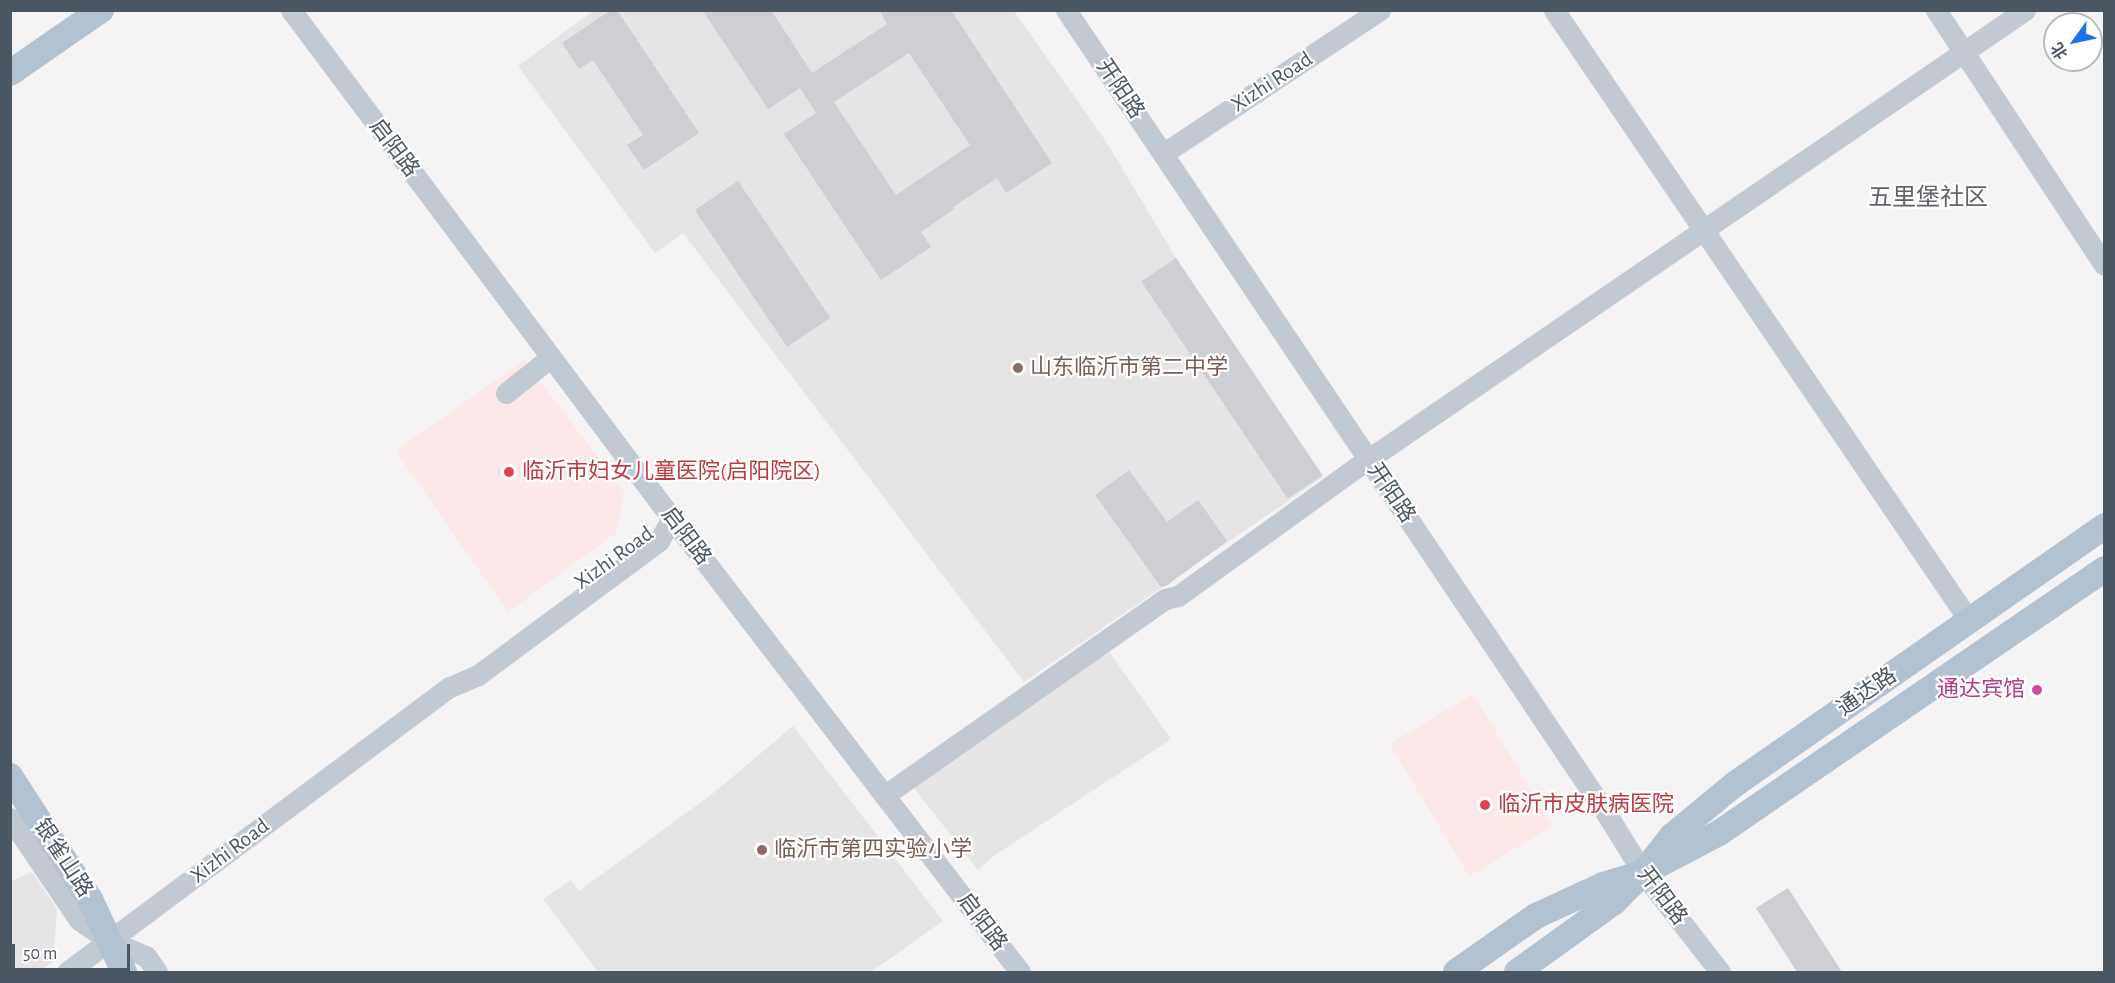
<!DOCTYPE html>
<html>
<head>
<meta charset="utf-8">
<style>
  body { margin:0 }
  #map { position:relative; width:2115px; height:983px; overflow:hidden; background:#f5f3f3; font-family:"Alegreya Sans","Noto Sans SC",sans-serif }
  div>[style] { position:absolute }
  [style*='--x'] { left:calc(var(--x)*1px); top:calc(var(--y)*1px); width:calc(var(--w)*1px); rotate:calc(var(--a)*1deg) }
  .education>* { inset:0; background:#e6e4e5 }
  .medical>* { inset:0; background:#fce8e6; transform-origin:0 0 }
  .building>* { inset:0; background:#cdcfd5; transform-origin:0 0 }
  .minor>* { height:21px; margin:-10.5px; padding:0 10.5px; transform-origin:10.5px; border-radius:10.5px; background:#c1cad2 }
  .major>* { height:26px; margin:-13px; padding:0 13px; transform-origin:13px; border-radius:13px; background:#b3c2d1 }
  .dots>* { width:16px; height:16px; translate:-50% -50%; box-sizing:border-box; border:3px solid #fff; border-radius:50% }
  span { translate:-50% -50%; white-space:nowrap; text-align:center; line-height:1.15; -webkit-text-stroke:4.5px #fff; paint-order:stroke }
  .street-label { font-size:22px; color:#4a5661 }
  .education-label { font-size:22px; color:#785e54 }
  .left { translate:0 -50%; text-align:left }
  .health-label { font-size:22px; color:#be3a42 }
  .hotel-label { font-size:22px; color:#b23c85 }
  .right { translate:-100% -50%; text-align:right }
  .neighbourhood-label { font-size:24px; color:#5f6368 }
  .frame { position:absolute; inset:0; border:12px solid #4a5661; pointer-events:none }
  .north { position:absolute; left:2043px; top:12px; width:60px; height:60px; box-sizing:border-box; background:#fff; border:2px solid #b7bbc0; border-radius:50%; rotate:237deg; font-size:16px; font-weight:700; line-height:24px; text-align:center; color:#4a5661 }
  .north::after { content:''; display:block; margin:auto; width:21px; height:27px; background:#1a73e8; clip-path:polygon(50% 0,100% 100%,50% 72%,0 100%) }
  .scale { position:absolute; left:12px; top:944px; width:118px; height:27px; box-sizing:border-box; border:3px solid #4a5661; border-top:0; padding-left:8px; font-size:18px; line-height:21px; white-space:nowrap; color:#4a5661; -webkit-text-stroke:4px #fff; paint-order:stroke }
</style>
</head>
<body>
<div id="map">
  <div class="education">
    <div style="clip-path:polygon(593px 11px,1014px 11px,1105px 140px,1176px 258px,1323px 477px,1024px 682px,683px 233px,655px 253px,518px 66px)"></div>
    <div style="clip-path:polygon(1108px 650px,1171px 739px,992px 857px,978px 870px,911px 784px)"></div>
    <div style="clip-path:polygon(793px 726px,943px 921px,871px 972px,598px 972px,543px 899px,571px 880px,579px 891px,711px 795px)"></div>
    <div style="clip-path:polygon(32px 872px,57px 909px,53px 962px,39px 972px,11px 972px,11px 881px)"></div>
  </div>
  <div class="medical">
    <div style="clip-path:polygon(524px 360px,624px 492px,616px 533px,508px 612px,396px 451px)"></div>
    <div style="left:1473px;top:694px;width:154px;height:97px;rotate:59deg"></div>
  </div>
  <div class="building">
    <div style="clip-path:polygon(611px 10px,617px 10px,699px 133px,644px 170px,627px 145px,643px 135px,593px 60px,579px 69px,562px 43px)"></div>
    <div style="clip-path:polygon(evenodd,702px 10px,771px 10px,812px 73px,887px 24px,879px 10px,951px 10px,1052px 163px,1006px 193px,997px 178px,953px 207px,954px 209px,921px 232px,931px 247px,881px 280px,784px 134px,816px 113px,800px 88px,768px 109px,702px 10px,909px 53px,970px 145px,896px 195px,834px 102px,909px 53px)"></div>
    <div style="left:738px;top:181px;width:165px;height:52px;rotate:56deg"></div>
    <div style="left:1176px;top:258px;width:262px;height:42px;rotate:56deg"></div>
    <div style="clip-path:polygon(1129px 470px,1167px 522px,1198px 500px,1227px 541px,1166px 586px,1161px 587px,1095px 495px)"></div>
    <div style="clip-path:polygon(1788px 888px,1842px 972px,1797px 972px,1756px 908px)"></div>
  </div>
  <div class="minor">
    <div style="--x:291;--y:10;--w:617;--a:53.17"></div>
    <div style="--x:661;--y:504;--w:590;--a:52.51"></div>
    <div style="--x:1066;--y:10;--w:968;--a:56.08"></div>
    <div style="--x:1606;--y:813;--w:70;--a:58.3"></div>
    <div style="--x:1643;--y:873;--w:125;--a:52.1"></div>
    <div style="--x:1554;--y:10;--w:740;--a:55.79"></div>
    <div style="--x:1936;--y:10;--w:305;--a:56.6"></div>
    <div style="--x:1164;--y:153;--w:259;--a:-33.5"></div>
    <div style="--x:506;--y:393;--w:51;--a:-38.7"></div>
    <div style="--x:885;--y:795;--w:342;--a:-35"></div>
    <div style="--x:1165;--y:599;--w:13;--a:-13"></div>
    <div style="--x:1178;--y:596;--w:217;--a:-35.8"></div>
    <div style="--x:1354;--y:469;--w:813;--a:-34.37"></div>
    <div style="--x:10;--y:818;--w:123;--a:55.9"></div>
    <div style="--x:79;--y:920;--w:37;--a:34"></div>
    <div style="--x:110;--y:941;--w:39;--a:23"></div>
    <div style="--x:146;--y:956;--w:19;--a:55"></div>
    <div style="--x:67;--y:972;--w:477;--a:-36.7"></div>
    <div style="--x:450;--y:687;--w:30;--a:-23"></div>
    <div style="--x:478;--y:675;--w:225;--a:-36.5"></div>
    <div style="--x:659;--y:541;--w:26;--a:-61"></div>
  </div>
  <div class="major">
    <div style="--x:10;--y:73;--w:111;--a:-34.7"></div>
    <div style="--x:10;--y:776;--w:147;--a:57"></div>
    <div style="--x:90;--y:899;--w:81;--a:65"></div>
    <div style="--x:1456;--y:972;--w:98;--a:-35"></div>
    <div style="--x:1536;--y:916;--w:74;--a:-24.8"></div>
    <div style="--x:1603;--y:885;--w:42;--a:-16.7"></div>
    <div style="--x:1643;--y:873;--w:86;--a:-27.8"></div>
    <div style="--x:1719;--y:833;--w:467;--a:-34.4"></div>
    <div style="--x:1517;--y:972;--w:120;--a:-35.8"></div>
    <div style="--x:1614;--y:902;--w:41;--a:-45"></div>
    <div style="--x:1643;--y:873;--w:47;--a:-51.9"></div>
    <div style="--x:1672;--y:836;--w:82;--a:-39.5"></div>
    <div style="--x:1735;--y:784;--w:450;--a:-34.9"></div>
  </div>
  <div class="dots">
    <div style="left:1018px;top:368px;background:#8d6e63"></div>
    <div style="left:509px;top:472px;background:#e0444e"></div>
    <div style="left:2037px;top:690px;background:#d1479c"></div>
    <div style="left:1485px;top:805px;background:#e0444e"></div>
    <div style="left:762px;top:850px;background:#8d6e63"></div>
  </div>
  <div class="street-label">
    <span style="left:1272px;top:82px;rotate:-33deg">Xizhi Road</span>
    <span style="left:1120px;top:89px;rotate:56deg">开阳路</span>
    <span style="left:394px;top:148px;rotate:53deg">启阳路</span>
    <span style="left:1391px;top:493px;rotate:56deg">开阳路</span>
    <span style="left:686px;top:536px;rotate:53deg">启阳路</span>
    <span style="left:614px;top:558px;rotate:-36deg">Xizhi Road</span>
    <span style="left:1867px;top:692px;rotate:-35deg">通达路</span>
    <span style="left:230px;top:851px;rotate:-37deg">Xizhi Road</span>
    <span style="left:63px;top:858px;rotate:57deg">银雀山路</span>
    <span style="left:1662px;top:896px;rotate:53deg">开阳路</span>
    <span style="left:982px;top:922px;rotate:53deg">启阳路</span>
  </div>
  <div class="education-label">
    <span class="left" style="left:1030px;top:368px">山东临沂市第二中学</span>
    <span class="left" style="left:774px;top:850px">临沂市第四实验小学</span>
  </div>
  <div class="health-label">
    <span class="left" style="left:522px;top:472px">临沂市妇女儿童医院(启阳院区)</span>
    <span class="left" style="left:1498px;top:805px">临沂市皮肤病医院</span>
  </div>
  <div class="hotel-label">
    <span class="right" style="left:2025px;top:690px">通达宾馆</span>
  </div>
  <div class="neighbourhood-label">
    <span style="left:1928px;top:199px">五里堡社区</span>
  </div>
  <div class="frame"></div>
  <div class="north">北</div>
  <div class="scale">50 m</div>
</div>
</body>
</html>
